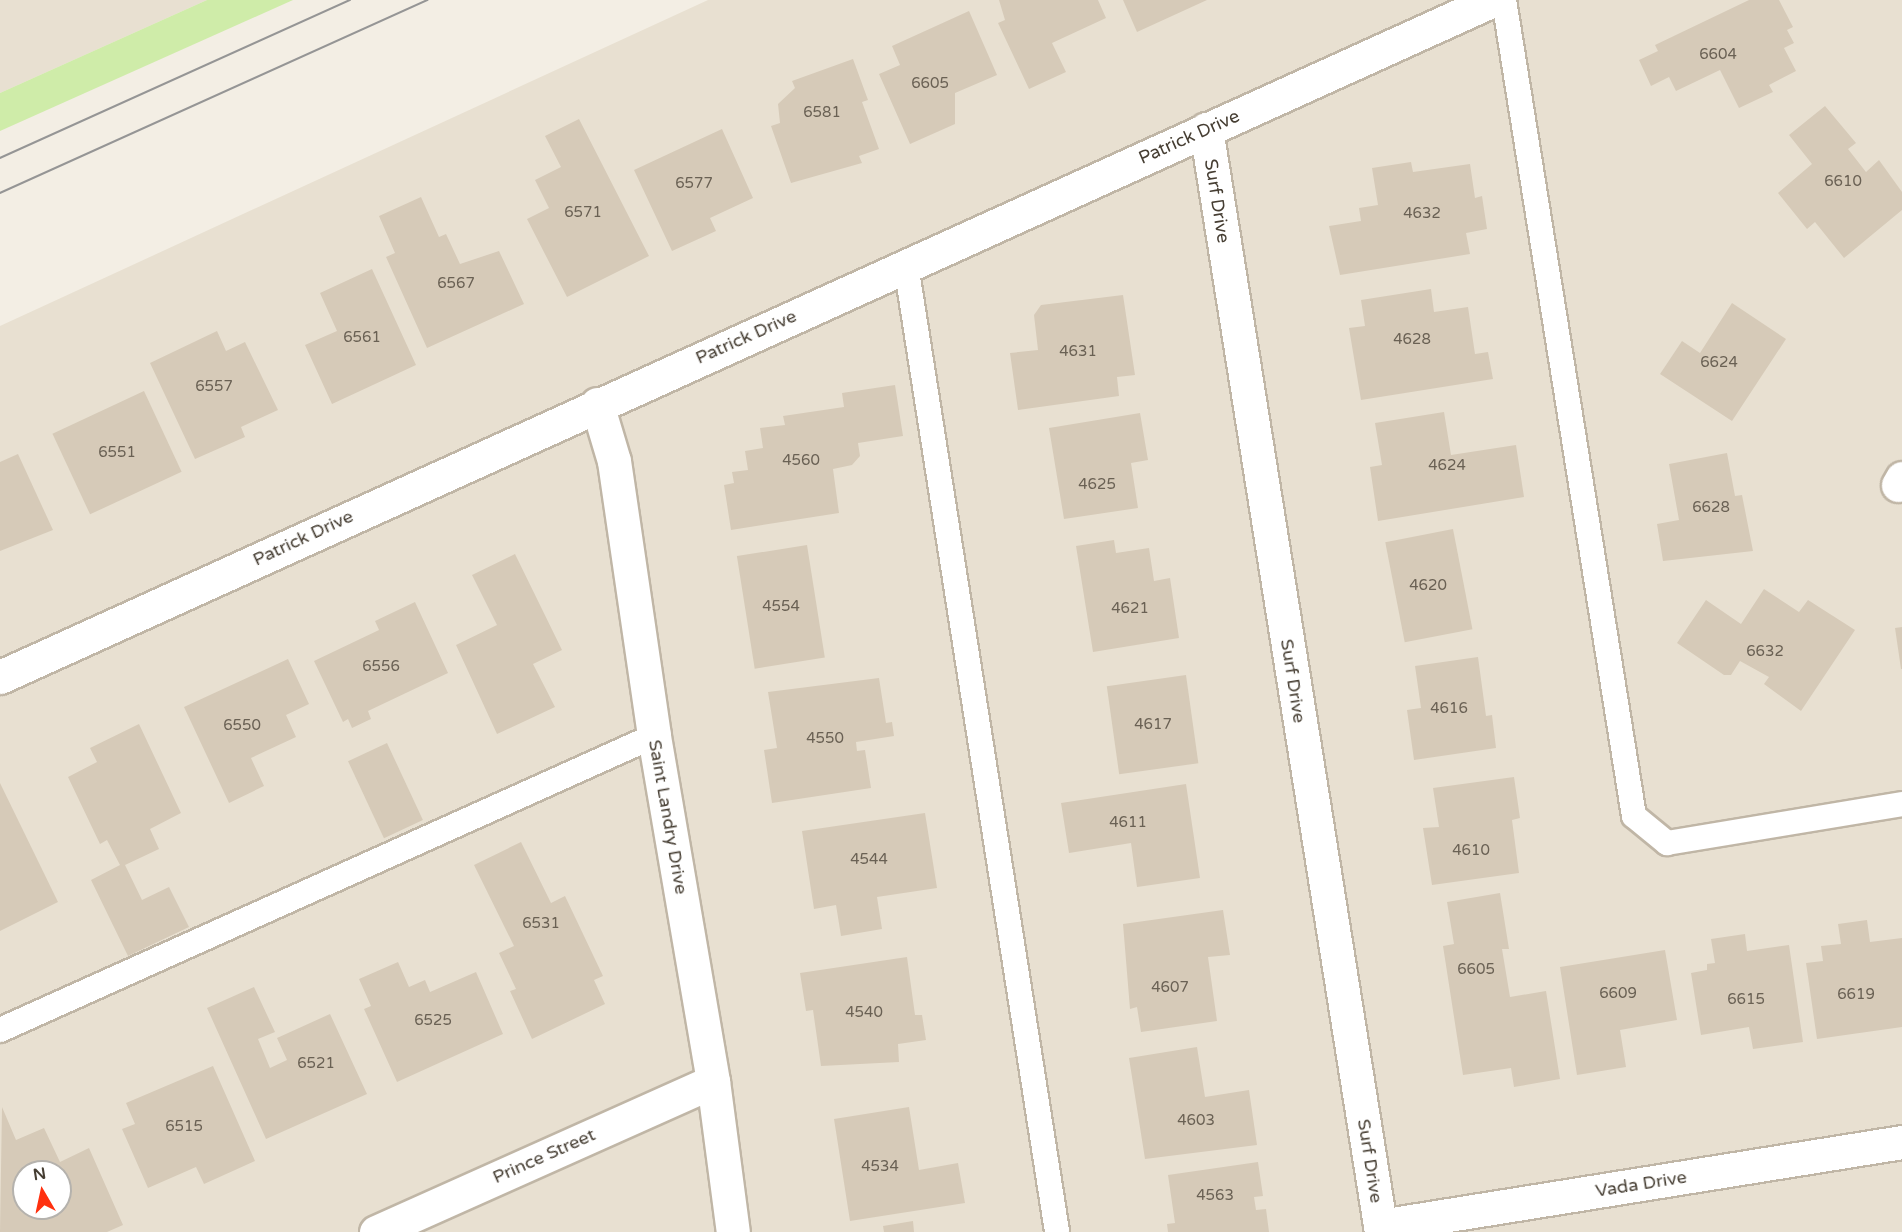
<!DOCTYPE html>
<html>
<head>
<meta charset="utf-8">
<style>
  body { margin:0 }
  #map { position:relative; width:1902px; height:1232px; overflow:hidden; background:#f3eee4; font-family:"Varela Round",sans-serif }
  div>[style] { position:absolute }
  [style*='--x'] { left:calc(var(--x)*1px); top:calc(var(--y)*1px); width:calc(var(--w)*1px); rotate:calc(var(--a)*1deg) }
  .residential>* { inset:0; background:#e8e0d1 }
  .green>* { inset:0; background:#cfeca9 }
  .building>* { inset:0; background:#d6cab8; transform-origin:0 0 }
  .roads { filter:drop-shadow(2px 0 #c0b6a6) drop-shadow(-2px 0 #c0b6a6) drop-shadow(0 2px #c0b6a6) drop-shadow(0 -2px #c0b6a6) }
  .lane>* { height:24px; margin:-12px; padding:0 12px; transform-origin:12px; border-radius:12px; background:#fff }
  .street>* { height:33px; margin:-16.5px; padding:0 16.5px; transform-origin:16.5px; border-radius:16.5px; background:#fff }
  .tram>* { height:1.5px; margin:-0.75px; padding:0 0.75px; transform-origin:0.75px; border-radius:0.75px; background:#959595 }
  span { translate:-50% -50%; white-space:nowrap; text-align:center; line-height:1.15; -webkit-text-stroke:6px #fff; paint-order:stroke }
  .number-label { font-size:15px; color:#6a6154 }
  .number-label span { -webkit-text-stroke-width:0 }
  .street-label { font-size:18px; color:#463e33 }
  .north { position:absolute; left:12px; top:1160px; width:60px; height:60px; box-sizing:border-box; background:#fff; border:2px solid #b5b2ad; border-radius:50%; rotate:351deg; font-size:16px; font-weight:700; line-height:24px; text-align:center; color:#463e33 }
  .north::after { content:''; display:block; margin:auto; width:21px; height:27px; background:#ff300f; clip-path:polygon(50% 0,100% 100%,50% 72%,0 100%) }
</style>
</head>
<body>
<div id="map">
  <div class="residential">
    <div style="clip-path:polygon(0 0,207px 0,0 93px)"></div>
    <div style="clip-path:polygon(evenodd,708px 0,1902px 0,1902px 1232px,0 1232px,0 326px,708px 0,24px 1172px,60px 1172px,60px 1208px,24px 1208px,24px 1172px)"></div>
  </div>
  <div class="green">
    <div style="clip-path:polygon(207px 0,293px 0,0 131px,0 93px)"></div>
  </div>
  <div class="building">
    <div style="clip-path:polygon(999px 0,1098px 0,1106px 18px,1052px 43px,1066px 72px,1029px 89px,998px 23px,1005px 20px)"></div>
    <div style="clip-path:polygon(1123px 0,1207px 0,1137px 32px)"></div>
    <div style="clip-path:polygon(1749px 0,1779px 0,1793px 27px,1787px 30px,1794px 43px,1784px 48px,1796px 71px,1769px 85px,1773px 92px,1739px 108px,1720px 70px,1676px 91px,1669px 77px,1651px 86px,1639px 60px,1658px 51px,1655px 45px)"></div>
    <div style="clip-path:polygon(969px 11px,997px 75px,955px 93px,955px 124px,910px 144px,879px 74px,900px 65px,892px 46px)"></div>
    <div style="clip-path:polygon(853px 59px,868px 100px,862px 102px,879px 149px,859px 156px,862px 163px,791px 183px,771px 126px,780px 123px,778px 104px,795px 88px,792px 81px)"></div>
    <div style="clip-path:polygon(1825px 106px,1856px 143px,1848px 149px,1866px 172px,1879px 160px,1902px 192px,1902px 210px,1844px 258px,1815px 222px,1807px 229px,1778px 193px,1812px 164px,1789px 135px)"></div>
    <div style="clip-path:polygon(579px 119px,649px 256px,567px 297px,527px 219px,549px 208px,535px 180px,561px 167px,545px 136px)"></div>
    <div style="clip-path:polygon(722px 129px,753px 198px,710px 218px,716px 231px,672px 251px,634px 170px)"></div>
    <div style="clip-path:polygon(1411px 162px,1413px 172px,1470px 164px,1475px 198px,1482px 196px,1487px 229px,1466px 233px,1470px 254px,1340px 275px,1329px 226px,1361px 221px,1359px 208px,1378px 205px,1372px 168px)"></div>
    <div style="clip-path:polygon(421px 197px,439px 237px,446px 234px,460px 264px,499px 251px,524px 304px,427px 348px,386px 257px,395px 253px,379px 216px)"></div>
    <div style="clip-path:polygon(372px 269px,416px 365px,332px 404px,305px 345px,337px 331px,320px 293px)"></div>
    <div style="clip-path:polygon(1431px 289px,1434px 312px,1468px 307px,1475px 354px,1488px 352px,1493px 379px,1361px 400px,1349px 328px,1365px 326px,1361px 300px)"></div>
    <div style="clip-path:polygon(1123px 295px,1135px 375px,1117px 377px,1119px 396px,1018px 410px,1010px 353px,1038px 350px,1034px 315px,1041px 305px)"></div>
    <div style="clip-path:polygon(1732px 303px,1786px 339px,1732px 421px,1660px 374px,1682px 341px,1700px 353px)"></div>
    <div style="clip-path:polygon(217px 331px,226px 351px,245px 342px,278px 410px,241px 427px,245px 437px,195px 459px,150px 363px)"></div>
    <div style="clip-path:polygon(895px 385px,903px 436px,858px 443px,860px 456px,852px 465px,833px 469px,839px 513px,731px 530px,724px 485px,734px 483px,732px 472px,748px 470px,745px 451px,763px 448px,760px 428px,785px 425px,783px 416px,844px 407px,842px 393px)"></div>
    <div style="left:144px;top:391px;width:89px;height:101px;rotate:65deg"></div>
    <div style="clip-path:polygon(1444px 412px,1451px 455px,1516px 445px,1524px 497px,1378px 521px,1370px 467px,1382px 465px,1375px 423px)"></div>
    <div style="clip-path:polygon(1140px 413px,1148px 460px,1131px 463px,1138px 508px,1064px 519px,1049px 428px)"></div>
    <div style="clip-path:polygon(1727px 453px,1735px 496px,1742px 495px,1753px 551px,1663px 561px,1657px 524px,1679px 520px,1669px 464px)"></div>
    <div style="clip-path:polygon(18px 454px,53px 530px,0 551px,0 462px)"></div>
    <div style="left:1453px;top:529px;width:102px;height:69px;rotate:79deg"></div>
    <div style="clip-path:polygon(1114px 540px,1116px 553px,1149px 548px,1154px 581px,1170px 578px,1179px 638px,1093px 652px,1076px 546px)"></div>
    <div style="left:807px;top:545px;width:114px;height:71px;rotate:81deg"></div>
    <div style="clip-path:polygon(515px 554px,562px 650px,533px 664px,555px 707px,497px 734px,456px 645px,497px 625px,472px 575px)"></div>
    <div style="clip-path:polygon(1764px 589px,1799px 612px,1808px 600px,1855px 630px,1801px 711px,1764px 684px,1769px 677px,1740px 661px,1731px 675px,1724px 675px,1677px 643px,1706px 600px,1741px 624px)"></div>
    <div style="clip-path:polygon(415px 602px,448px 673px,368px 711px,371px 719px,352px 728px,348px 719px,343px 722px,314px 661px,379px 630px,375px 621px)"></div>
    <div style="clip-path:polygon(1902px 627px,1902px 669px,1901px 669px,1895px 628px)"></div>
    <div style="clip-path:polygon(1478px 657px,1486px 716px,1492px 715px,1496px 748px,1414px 760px,1407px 710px,1421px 708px,1415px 666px)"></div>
    <div style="clip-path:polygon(288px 659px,309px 704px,286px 715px,296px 737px,251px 758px,264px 786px,229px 803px,184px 707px)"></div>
    <div style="left:1186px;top:675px;width:89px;height:80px;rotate:82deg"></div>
    <div style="clip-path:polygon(879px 678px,886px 723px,892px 722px,894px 736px,856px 742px,857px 751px,865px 750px,871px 788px,772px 803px,764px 750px,777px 748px,768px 692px)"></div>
    <div style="clip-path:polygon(139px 724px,181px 813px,150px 829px,159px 849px,125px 865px,142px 900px,169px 887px,189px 927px,128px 956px,91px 880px,120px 865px,107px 840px,100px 844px,68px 777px,97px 762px,90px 748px)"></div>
    <div style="left:387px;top:743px;width:85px;height:43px;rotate:65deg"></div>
    <div style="clip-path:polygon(1514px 777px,1520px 818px,1512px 820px,1519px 873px,1432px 885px,1423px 828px,1439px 827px,1433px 788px)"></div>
    <div style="clip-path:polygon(0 783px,58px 902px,0 931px)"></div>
    <div style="clip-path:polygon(1186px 784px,1200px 878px,1137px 887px,1131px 843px,1069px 853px,1061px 803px)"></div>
    <div style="clip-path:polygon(925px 813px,937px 888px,877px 897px,882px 929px,841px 936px,836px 905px,814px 909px,802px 831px)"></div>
    <div style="clip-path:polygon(521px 842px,551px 903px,565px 896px,603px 976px,594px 980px,605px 1004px,532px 1039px,510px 991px,516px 989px,499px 953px,514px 946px,474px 865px)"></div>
    <div style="clip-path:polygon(1500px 893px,1509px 949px,1502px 949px,1510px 997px,1546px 991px,1560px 1079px,1514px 1087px,1511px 1068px,1463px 1075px,1443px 946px,1454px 944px,1447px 902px)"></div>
    <div style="clip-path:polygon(1223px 910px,1230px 955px,1208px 957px,1217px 1021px,1141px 1032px,1137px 1007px,1130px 1009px,1123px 924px)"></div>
    <div style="clip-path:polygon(1867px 920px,1870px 942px,1902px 938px,1902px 1027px,1817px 1039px,1806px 963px,1823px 961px,1821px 946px,1841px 944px,1838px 924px)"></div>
    <div style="clip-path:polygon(1745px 934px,1747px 951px,1789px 945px,1803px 1042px,1753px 1049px,1749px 1027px,1701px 1035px,1691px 973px,1707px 970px,1707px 964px,1715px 963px,1711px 939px)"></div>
    <div style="clip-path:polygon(1665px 950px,1677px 1020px,1620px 1030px,1626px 1067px,1577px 1075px,1560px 967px)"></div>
    <div style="clip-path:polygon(907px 957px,915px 1015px,922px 1015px,926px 1040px,898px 1044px,899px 1062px,821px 1066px,813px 1010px,806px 1011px,800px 973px)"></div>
    <div style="clip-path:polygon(398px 962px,409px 987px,425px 980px,430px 992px,476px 972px,503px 1034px,397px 1082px,364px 1009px,371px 1006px,359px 979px)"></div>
    <div style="clip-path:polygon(254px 987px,275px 1032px,258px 1039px,270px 1068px,287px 1060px,277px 1038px,330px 1014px,367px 1094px,266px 1139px,207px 1008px)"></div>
    <div style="clip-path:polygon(1197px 1047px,1205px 1097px,1249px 1090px,1257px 1145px,1145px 1159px,1129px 1058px)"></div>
    <div style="clip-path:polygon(213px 1066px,255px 1161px,204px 1184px,196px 1167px,148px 1188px,122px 1129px,135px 1124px,126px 1103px)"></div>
    <div style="clip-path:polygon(evenodd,2px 1107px,16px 1140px,44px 1128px,60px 1162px,89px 1148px,123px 1225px,107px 1232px,0 1232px,2px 1107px,24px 1172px,60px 1172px,60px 1208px,24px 1208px,24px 1172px)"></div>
    <div style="clip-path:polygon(909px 1107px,919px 1170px,958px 1163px,965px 1203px,850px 1221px,834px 1119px)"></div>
    <div style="clip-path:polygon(1258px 1162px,1263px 1196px,1254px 1197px,1256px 1210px,1266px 1209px,1269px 1232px,1168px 1232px,1167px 1224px,1175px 1223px,1168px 1175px)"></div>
    <div style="clip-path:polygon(913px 1221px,914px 1232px,884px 1232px,883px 1226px)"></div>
  </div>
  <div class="roads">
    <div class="lane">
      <div style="--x:1504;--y:0;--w:826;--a:80.95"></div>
      <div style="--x:1634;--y:816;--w:43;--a:39.3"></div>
      <div style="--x:1667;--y:843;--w:238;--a:-9.4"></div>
      <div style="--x:906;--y:265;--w:979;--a:81.12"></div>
      <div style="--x:0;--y:1030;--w:717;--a:-24.21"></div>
    </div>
    <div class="street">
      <div style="--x:1206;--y:129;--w:1117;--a:80.98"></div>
      <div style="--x:597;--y:404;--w:59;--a:73.4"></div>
      <div style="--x:614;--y:461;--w:278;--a:81.7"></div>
      <div style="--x:654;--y:736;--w:350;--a:80.3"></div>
      <div style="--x:713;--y:1081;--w:152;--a:82.5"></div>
      <div style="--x:1898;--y:485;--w:8;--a:-60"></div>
      <div style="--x:0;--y:677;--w:1639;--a:-24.39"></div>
      <div style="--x:1380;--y:1226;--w:529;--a:-9.14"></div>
      <div style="--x:376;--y:1232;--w:369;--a:-24.1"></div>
    </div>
  </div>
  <div class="tram">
    <div style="--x:0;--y:158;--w:384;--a:-24.3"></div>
    <div style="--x:0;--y:193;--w:469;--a:-24.3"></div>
  </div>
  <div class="number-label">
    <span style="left:1718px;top:55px">6604</span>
    <span style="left:930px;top:84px">6605</span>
    <span style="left:822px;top:113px">6581</span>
    <span style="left:1843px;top:182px">6610</span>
    <span style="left:694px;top:184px">6577</span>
    <span style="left:583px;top:213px">6571</span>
    <span style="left:1422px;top:214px">4632</span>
    <span style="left:456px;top:284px">6567</span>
    <span style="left:362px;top:338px">6561</span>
    <span style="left:1412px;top:340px">4628</span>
    <span style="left:1078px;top:352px">4631</span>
    <span style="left:1719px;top:363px">6624</span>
    <span style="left:214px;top:387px">6557</span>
    <span style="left:117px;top:453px">6551</span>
    <span style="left:801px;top:461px">4560</span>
    <span style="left:1447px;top:466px">4624</span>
    <span style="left:1097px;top:485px">4625</span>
    <span style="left:1711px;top:508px">6628</span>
    <span style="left:1428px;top:586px">4620</span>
    <span style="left:781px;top:607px">4554</span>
    <span style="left:1130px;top:609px">4621</span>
    <span style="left:1765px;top:652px">6632</span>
    <span style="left:381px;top:667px">6556</span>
    <span style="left:1449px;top:709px">4616</span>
    <span style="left:1153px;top:725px">4617</span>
    <span style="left:242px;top:726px">6550</span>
    <span style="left:825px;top:739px">4550</span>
    <span style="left:1128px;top:823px">4611</span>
    <span style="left:1471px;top:851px">4610</span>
    <span style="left:869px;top:860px">4544</span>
    <span style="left:541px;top:924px">6531</span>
    <span style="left:1476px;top:970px">6605</span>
    <span style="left:1170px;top:988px">4607</span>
    <span style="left:1618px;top:994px">6609</span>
    <span style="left:1856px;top:995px">6619</span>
    <span style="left:1746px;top:1000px">6615</span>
    <span style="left:864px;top:1013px">4540</span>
    <span style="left:433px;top:1021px">6525</span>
    <span style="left:316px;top:1064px">6521</span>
    <span style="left:1196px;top:1121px">4603</span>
    <span style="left:184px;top:1127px">6515</span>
    <span style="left:880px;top:1167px">4534</span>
    <span style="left:1215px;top:1196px">4563</span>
  </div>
  <div class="street-label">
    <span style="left:1189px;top:137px;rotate:-24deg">Patrick Drive</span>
    <span style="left:1217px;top:201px;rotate:81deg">Surf Drive</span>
    <span style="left:746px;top:337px;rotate:-24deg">Patrick Drive</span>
    <span style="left:303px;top:538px;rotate:-25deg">Patrick Drive</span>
    <span style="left:1293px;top:681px;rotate:81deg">Surf Drive</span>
    <span style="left:668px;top:817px;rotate:80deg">Saint Landry Drive</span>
    <span style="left:544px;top:1156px;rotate:-24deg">Prince Street</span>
    <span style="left:1370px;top:1161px;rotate:81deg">Surf Drive</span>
    <span style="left:1641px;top:1184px;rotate:-9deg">Vada Drive</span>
  </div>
  <div class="north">N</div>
</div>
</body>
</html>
